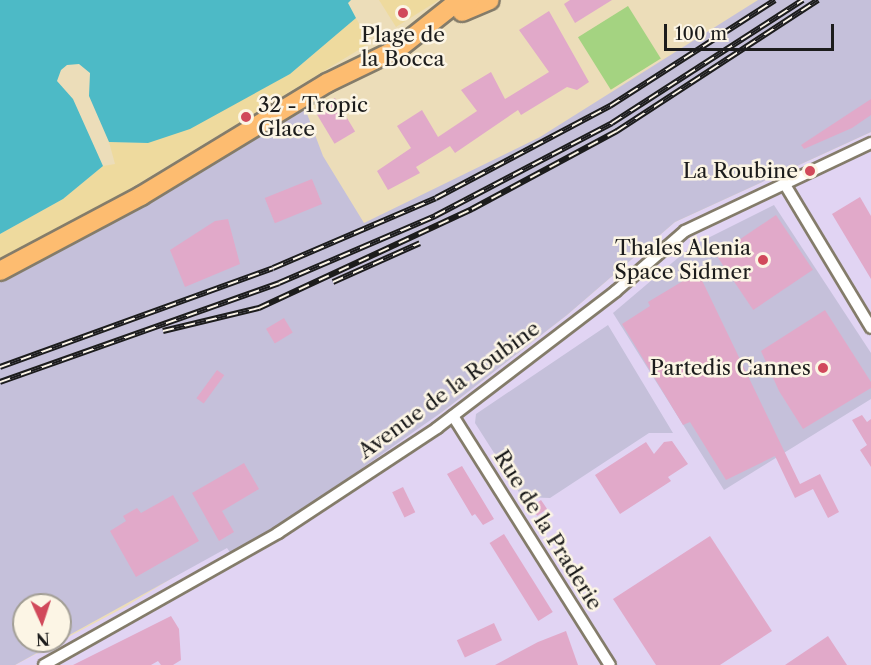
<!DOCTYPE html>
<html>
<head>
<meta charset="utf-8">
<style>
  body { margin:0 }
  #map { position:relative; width:871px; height:665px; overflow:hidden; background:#ecddb9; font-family:"Libre Caslon Text",serif }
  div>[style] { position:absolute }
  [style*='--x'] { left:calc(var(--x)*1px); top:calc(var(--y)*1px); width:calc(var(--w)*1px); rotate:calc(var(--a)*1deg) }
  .built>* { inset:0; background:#e1d4f3 }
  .industrial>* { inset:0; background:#c5c0da }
  .green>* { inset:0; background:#a4d381; transform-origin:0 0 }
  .sand>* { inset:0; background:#eeda9e }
  .water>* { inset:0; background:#4dbac6 }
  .building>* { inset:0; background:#e1a9c9; transform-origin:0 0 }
  .roads { filter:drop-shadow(2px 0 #847c6a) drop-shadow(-2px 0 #847c6a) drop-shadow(0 2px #847c6a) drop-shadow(0 -2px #847c6a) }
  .minor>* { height:10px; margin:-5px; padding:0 5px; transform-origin:5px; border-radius:5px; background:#fff }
  .primary>* { height:18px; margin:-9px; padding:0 9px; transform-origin:9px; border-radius:9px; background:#fdbc70 }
  .rail>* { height:6px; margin-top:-3px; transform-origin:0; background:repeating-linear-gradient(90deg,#fcf5e5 0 11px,#1c1c1c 0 22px); box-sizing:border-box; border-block:2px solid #1c1c1c }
  .dots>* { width:16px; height:16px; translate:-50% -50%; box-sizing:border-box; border:3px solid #fcf5e5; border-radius:50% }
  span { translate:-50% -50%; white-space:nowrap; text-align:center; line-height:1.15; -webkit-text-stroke:5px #fcf5e5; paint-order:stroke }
  .poi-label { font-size:21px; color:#1c1c1c }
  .left { translate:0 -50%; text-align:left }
  .right { translate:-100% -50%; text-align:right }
  .street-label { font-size:21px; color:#1c1c1c }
  .north { position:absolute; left:12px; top:593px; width:60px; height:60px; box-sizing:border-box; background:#fcf5e5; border:2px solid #a29e95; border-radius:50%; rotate:177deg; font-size:16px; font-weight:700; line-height:24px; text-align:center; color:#1c1c1c }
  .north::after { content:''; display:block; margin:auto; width:21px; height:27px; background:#d1495b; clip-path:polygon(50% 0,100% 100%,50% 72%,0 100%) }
  .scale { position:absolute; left:664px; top:24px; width:170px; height:27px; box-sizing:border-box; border:3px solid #1c1c1c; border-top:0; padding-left:8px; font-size:18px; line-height:21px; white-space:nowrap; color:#1c1c1c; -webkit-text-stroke:4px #fcf5e5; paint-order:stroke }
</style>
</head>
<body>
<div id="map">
  <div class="built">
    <div style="clip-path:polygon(871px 132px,871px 665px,15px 665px,125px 607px,442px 412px,567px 315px,675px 222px)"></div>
  </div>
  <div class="industrial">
    <div style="clip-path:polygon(evenodd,758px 0,871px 0,871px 132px,675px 222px,567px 315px,442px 412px,234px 558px,227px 548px,15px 665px,0 665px,0 276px,303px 103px,323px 156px,364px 223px,540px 137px,758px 0,24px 605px,60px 605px,60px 641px,24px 641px,24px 605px)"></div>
    <div style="clip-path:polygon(774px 205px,871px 353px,871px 399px,724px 490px,613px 313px,692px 246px)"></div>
    <div style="clip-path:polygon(608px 325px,673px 433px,649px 433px,550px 498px,522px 497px,475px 423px,476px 414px)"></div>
  </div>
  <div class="green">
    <div style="left:628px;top:6px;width:62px;height:59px;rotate:58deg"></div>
  </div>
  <div class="sand">
    <div style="clip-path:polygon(379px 0,439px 0,396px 27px)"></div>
    <div style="clip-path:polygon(356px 18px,370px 43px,121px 194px,0 258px,0 234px,63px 199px,103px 166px,115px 164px,109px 142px,148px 143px,263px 88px,290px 74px)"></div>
  </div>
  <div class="water">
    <div style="clip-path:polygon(0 0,351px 0,348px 3px,356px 18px,290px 74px,190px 129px,148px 143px,109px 142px,89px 96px,90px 73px,79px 64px,67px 65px,61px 70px,57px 81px,73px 99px,103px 166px,63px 199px,0 234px)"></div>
  </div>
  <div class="building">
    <div style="clip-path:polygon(570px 0,612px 0,575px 23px,564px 4px)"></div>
    <div style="clip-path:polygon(549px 11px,589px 82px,577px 90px,567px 87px,521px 115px,518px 110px,455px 153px,450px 146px,416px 167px,420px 173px,388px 190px,377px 171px,411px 148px,397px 126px,422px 110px,438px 137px,477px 111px,461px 90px,491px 72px,505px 99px,549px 72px,519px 30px)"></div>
    <div style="left:335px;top:98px;width:39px;height:24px;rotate:59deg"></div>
    <div style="clip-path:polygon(871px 99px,871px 115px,852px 128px,804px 149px,801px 145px)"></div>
    <div style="left:312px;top:179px;width:27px;height:51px;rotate:68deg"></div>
    <div style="clip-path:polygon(860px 197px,871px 216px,871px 279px,832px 214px)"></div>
    <div style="left:776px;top:215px;width:66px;height:72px;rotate:56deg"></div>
    <div style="clip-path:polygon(228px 219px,240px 264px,185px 287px,170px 250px,215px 221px)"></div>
    <div style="clip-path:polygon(698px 272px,800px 484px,820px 474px,839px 512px,828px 518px,813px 489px,795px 498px,775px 456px,726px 480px,690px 422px,683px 425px,622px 324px,650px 306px,648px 302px)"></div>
    <div style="clip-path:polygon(825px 310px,871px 382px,871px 388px,803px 429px,779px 391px,761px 351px)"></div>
    <div style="left:284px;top:318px;width:17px;height:21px;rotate:59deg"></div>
    <div style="left:217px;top:370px;width:9px;height:35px;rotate:36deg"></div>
    <div style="clip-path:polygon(862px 415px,867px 422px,871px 419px,871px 467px,860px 450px,867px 445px,852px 420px)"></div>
    <div style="clip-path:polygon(672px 441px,688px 464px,668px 477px,671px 481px,620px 514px,595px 475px,646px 442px,654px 454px,664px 442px)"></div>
    <div style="clip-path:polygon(244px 463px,259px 489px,222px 511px,234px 532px,219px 541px,192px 493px)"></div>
    <div style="clip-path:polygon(462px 466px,494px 519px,483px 525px,475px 514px,472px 516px,447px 474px)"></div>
    <div style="left:403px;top:487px;width:28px;height:12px;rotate:64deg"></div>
    <div style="clip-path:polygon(173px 495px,199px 541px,136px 577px,110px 531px,126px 521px,123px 516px,137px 508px,141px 513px)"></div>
    <div style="left:541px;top:500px;width:11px;height:12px;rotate:56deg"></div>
    <div style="left:504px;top:534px;width:92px;height:17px;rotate:58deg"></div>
    <div style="clip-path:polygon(710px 536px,772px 631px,720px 665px,656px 665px,613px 599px)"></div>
    <div style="clip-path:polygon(171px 616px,179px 629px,181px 660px,173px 665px,161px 665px,158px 661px,151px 665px,73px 665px)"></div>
    <div style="left:494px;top:623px;width:19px;height:41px;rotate:65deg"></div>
    <div style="clip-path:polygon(566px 631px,578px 665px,495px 665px,538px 642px)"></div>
    <div style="clip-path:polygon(828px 636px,847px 665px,785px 665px)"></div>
  </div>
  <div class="roads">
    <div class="minor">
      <div style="--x:784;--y:183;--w:169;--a:59"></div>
      <div style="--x:453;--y:416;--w:294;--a:57.8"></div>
      <div style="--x:44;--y:665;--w:269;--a:-29.4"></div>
      <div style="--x:278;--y:533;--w:191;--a:-33.4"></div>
      <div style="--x:437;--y:428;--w:225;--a:-37.4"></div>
      <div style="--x:616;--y:291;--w:91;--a:-41"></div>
      <div style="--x:685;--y:231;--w:206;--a:-25.3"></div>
    </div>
    <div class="primary">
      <div style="--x:462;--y:12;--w:30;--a:-23"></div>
      <div style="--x:0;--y:271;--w:160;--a:-28"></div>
      <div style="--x:141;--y:196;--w:218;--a:-31.3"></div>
      <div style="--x:327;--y:83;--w:80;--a:-25.9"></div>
      <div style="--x:399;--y:48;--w:68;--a:-38.4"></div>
      <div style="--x:452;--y:6;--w:19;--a:-18"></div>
    </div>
  </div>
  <div class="rail">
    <div style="--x:333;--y:282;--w:95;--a:-24.1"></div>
    <div style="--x:163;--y:331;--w:99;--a:-13.5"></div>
    <div style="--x:259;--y:308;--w:235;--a:-24.9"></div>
    <div style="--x:472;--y:209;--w:165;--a:-28.3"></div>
    <div style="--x:617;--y:131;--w:240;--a:-33.1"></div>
    <div style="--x:0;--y:367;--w:290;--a:-19.9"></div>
    <div style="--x:273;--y:268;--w:177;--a:-23.2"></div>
    <div style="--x:436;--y:198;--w:197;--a:-27.9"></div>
    <div style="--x:610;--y:106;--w:196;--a:-32.7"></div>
    <div style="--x:0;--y:382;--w:296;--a:-19.5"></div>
    <div style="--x:279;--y:283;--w:170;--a:-23.2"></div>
    <div style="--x:435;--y:216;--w:200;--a:-27.7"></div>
    <div style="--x:612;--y:123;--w:227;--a:-32.8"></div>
  </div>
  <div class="dots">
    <div style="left:403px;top:13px;background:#d1495b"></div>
    <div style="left:246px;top:117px;background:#d1495b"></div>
    <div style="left:810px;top:171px;background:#d1495b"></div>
    <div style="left:763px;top:260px;background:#d1495b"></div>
    <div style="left:823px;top:368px;background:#d1495b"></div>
  </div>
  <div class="poi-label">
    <span style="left:403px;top:47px">Plage de<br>la Bocca</span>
    <span class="left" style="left:258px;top:117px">32 - Tropic<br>Glace</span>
    <span class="right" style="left:798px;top:171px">La Roubine</span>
    <span class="right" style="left:751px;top:260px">Thales Alenia<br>Space Sidmer</span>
    <span class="right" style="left:811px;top:368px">Partedis Cannes</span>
  </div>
  <div class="street-label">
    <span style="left:449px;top:390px;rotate:-36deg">Avenue de la Roubine</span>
    <span style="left:548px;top:530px;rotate:58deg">Rue de la Praderie</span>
  </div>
  <div class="north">N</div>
  <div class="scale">100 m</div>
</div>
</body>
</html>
